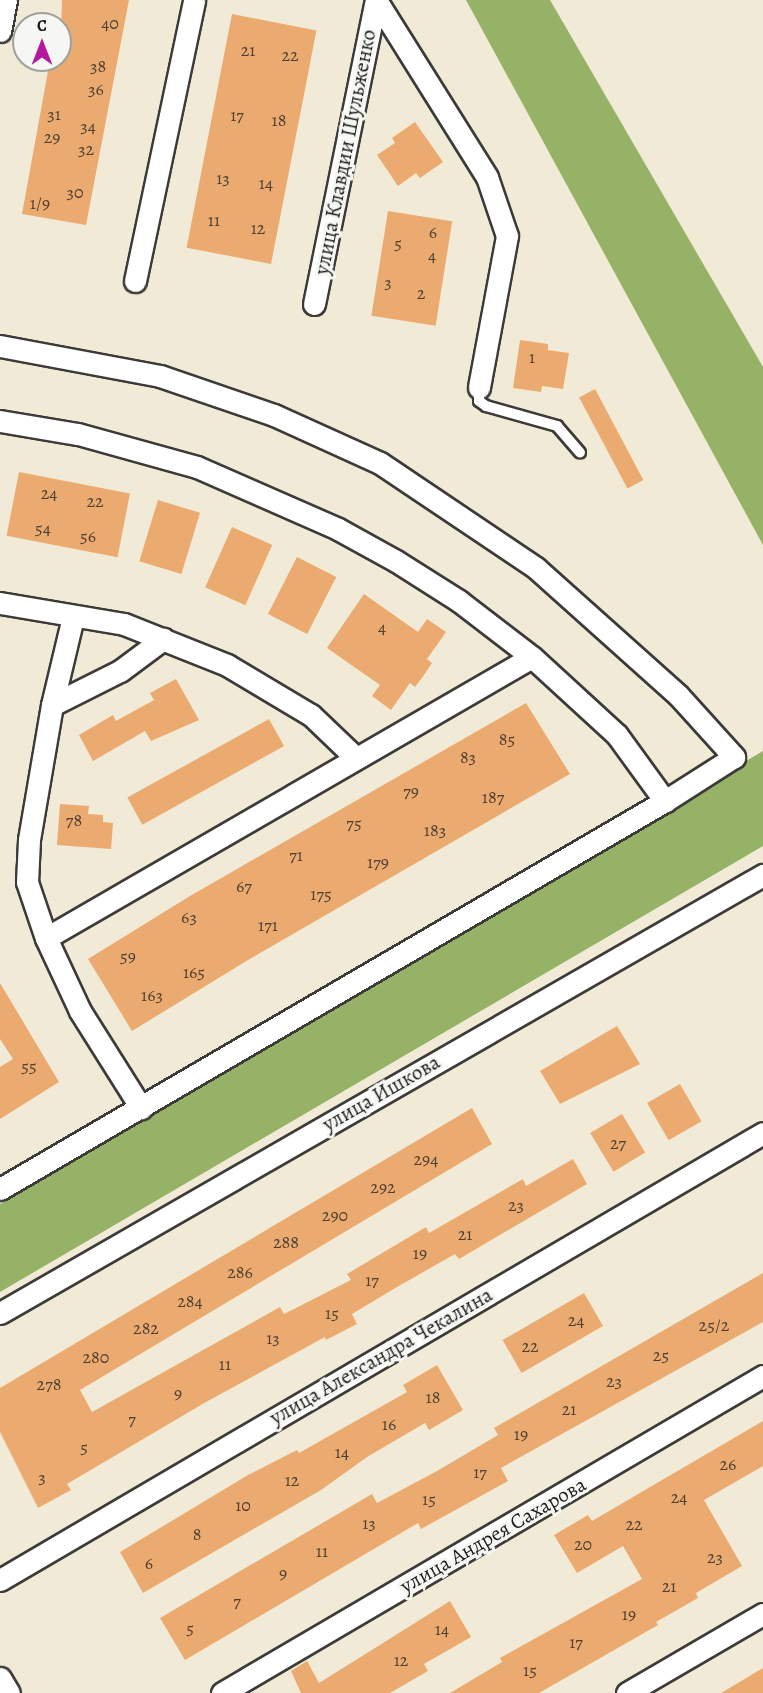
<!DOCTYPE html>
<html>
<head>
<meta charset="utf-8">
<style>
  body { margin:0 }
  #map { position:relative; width:763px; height:1693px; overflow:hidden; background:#f1ead7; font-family:Alegreya,serif }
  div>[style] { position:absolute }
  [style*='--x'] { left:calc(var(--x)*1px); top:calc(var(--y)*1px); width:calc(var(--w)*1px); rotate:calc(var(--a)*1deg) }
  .forest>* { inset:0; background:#95b266 }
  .building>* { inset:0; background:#ebab70; transform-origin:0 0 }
  .roads { filter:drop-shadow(2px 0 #3c3b38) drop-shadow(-2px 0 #3c3b38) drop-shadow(0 2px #3c3b38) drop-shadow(0 -2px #3c3b38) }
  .service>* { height:10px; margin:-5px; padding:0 5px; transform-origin:5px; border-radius:5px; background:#fff }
  .minor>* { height:21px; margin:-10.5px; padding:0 10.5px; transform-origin:10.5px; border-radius:10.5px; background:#fff }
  span { translate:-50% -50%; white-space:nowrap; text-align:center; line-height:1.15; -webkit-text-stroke:6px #f6f6f2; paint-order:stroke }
  .number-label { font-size:18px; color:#504031 }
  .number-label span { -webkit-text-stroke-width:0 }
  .street-label { font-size:21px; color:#1c1c1c }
  .north { position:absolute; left:12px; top:12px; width:60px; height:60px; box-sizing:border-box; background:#f6f6f2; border:2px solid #9f9f9c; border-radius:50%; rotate:0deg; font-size:16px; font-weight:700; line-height:24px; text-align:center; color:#1c1c1c }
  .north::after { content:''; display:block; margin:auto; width:21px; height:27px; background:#b5179e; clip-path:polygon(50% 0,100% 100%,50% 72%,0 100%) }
</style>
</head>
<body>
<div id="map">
  <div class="forest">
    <div style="clip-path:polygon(466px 0,550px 0,763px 367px,763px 545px)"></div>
    <div style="clip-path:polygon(763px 751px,763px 846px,0 1292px,0 1204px)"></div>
  </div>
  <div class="building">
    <div style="clip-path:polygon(62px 0,129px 0,86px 225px,22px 214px,50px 60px,60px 60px)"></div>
    <div style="left:232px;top:14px;width:86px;height:238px;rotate:11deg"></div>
    <div style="clip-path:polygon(415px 122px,443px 162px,420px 178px,416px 173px,398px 186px,377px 155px,395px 143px,392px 138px)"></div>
    <div style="left:388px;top:211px;width:65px;height:106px;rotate:9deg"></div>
    <div style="clip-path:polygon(520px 340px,548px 344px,548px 350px,569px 353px,563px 389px,542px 386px,541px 392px,513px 388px)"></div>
    <div style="left:595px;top:389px;width:103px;height:18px;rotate:62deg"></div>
    <div style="left:19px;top:472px;width:113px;height:65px;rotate:11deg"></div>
    <div style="left:158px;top:500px;width:44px;height:64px;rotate:17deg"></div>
    <div style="left:232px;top:527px;width:44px;height:66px;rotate:24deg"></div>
    <div style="left:297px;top:557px;width:44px;height:64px;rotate:27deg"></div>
    <div style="clip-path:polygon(364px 594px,418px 632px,427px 619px,446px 632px,427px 659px,432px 663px,424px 675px,415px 687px,410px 683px,391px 710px,372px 696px,380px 685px,327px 648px)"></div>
    <div style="clip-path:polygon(176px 679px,199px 720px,151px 741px,145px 731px,93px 761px,79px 735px,113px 715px,116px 721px,154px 700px,150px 693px)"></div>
    <div style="clip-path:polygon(526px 703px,570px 774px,248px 960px,132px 1031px,88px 959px,190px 896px)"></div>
    <div style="left:269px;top:719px;width:31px;height:162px;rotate:61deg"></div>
    <div style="clip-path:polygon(60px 804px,89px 806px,88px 814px,103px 815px,103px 822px,113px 823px,111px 849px,57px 845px)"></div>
    <div style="clip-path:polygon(0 983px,59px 1082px,0 1119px,0 1067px,13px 1059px,0 1039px)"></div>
    <div style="clip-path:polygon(617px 1026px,640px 1064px,560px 1104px,540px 1071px)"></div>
    <div style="left:680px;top:1084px;width:43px;height:38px;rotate:60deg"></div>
    <div style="clip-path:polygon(472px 1108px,492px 1144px,80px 1390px,92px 1412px,280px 1307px,284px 1314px,351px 1280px,347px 1274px,394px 1246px,426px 1227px,429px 1233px,523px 1179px,526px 1186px,573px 1159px,587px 1184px,459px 1259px,455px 1254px,397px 1287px,352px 1314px,357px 1324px,326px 1340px,325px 1337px,206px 1402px,67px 1484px,71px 1490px,38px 1508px,0 1432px,0 1388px)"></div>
    <div style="left:622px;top:1114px;width:45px;height:37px;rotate:59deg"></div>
    <div style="clip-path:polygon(763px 1273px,763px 1322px,501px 1468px,508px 1481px,421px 1529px,418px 1523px,185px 1660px,160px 1618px,372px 1494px,377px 1503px,437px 1471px,498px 1435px,494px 1428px)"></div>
    <div style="left:584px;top:1293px;width:38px;height:94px;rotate:60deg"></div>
    <div style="clip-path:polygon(437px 1365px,463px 1410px,429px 1430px,425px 1423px,367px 1457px,321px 1490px,143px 1593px,120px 1552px,248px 1475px,297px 1450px,299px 1453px,407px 1392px,403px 1385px)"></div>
    <div style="clip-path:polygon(763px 1421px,763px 1466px,704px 1500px,742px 1566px,696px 1593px,698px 1598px,656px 1622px,658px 1625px,539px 1693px,450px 1693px,502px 1662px,500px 1658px,642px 1579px,623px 1546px,577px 1573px,554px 1535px,588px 1515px,592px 1521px)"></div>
    <div style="clip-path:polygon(450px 1601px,471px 1637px,424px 1664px,428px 1671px,390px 1693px,301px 1693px,291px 1671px,307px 1661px,319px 1683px)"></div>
    <div style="clip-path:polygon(763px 1668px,763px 1693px,721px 1693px)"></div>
  </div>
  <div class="roads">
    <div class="service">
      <div style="--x:479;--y:387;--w:14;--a:90"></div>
      <div style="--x:479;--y:401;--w:9;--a:36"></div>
      <div style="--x:486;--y:406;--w:74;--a:15.7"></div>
      <div style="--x:557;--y:426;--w:35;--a:49"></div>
    </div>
    <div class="minor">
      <div style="--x:376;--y:0;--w:209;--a:57.9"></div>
      <div style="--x:487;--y:177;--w:62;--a:71.3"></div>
      <div style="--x:507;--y:236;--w:154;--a:100.5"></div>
      <div style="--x:0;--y:31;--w:32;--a:-79"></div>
      <div style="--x:135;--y:281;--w:287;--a:-78.1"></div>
      <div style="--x:314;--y:304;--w:310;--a:-78.5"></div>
      <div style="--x:0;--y:346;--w:163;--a:10.6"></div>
      <div style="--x:160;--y:376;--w:120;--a:18.9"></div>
      <div style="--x:274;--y:415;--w:116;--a:24.4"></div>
      <div style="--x:380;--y:463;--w:188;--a:33.9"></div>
      <div style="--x:536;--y:568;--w:191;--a:41.8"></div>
      <div style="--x:678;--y:695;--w:84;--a:47.9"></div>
      <div style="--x:734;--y:757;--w:82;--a:147.5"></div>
      <div style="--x:665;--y:801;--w:770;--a:149.74"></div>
      <div style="--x:0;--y:421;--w:79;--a:9.5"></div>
      <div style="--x:78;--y:434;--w:123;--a:15.5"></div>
      <div style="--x:197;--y:467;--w:154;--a:23.7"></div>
      <div style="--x:338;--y:529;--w:66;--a:28.9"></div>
      <div style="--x:396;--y:561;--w:75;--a:32.4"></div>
      <div style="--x:459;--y:601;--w:92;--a:37.5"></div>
      <div style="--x:532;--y:657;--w:115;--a:42.5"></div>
      <div style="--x:617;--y:735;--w:82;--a:54"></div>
      <div style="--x:0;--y:603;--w:126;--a:9.6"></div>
      <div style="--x:124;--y:624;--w:111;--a:21.7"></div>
      <div style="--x:227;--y:665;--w:98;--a:30.8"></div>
      <div style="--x:311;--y:715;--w:62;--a:43.7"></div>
      <div style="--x:73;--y:617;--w:90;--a:103.4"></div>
      <div style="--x:52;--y:705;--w:137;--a:99.7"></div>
      <div style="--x:29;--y:840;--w:42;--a:92.7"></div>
      <div style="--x:27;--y:882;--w:59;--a:71.3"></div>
      <div style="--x:46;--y:938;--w:81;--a:65"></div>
      <div style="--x:80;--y:1011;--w:115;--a:57.8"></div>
      <div style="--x:52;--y:705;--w:76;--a:-26.6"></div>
      <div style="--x:120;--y:671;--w:54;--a:-36.7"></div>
      <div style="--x:46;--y:938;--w:561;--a:-30.04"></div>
      <div style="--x:0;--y:1313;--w:880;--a:-29.86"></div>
      <div style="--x:0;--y:1580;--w:884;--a:-30.36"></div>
      <div style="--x:0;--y:1678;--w:17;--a:59"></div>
      <div style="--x:222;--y:1693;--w:627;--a:-30.37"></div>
      <div style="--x:627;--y:1693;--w:157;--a:-30.2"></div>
    </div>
  </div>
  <div class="number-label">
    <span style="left:110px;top:23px">40</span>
    <span style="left:248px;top:50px">21</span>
    <span style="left:290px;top:55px">22</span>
    <span style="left:98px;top:66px">38</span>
    <span style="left:96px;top:89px">36</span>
    <span style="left:54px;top:114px">31</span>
    <span style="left:237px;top:115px">17</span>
    <span style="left:279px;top:120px">18</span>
    <span style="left:88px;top:126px">34</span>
    <span style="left:52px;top:137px">29</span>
    <span style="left:86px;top:149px">32</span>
    <span style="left:223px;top:178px">13</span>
    <span style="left:266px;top:183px">14</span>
    <span style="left:75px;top:192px">30</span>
    <span style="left:40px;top:203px">1/9</span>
    <span style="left:214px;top:220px">11</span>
    <span style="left:258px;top:228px">12</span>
    <span style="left:433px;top:232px">6</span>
    <span style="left:398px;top:243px">5</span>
    <span style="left:432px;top:255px">4</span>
    <span style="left:388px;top:282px">3</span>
    <span style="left:421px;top:293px">2</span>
    <span style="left:532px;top:357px">1</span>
    <span style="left:49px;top:493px">24</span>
    <span style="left:95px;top:501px">22</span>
    <span style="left:43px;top:528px">54</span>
    <span style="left:88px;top:536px">56</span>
    <span style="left:382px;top:627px">4</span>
    <span style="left:507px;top:739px">85</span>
    <span style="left:468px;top:757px">83</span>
    <span style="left:411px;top:791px">79</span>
    <span style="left:493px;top:797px">187</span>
    <span style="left:74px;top:820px">78</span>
    <span style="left:354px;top:823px">75</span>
    <span style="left:435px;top:830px">183</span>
    <span style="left:296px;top:855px">71</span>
    <span style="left:378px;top:862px">179</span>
    <span style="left:244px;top:886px">67</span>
    <span style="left:321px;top:894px">175</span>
    <span style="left:189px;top:917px">63</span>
    <span style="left:268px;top:925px">171</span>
    <span style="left:128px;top:956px">59</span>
    <span style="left:194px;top:972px">165</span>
    <span style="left:152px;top:995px">163</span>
    <span style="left:29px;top:1066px">55</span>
    <span style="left:618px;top:1143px">27</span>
    <span style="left:426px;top:1159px">294</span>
    <span style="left:383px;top:1187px">292</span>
    <span style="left:516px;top:1205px">23</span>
    <span style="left:335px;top:1215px">290</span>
    <span style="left:465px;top:1234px">21</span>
    <span style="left:286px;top:1242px">288</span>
    <span style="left:420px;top:1253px">19</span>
    <span style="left:240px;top:1272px">286</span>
    <span style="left:372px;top:1280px">17</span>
    <span style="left:190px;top:1301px">284</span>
    <span style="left:332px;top:1313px">15</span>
    <span style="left:576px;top:1320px">24</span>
    <span style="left:714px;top:1325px">25/2</span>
    <span style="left:146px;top:1328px">282</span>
    <span style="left:273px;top:1338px">13</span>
    <span style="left:530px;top:1346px">22</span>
    <span style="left:661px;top:1355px">25</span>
    <span style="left:96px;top:1357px">280</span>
    <span style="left:225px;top:1364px">11</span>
    <span style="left:614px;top:1381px">23</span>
    <span style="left:49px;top:1384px">278</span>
    <span style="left:178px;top:1393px">9</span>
    <span style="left:433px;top:1397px">18</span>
    <span style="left:569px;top:1409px">21</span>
    <span style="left:132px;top:1419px">7</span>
    <span style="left:389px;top:1424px">16</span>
    <span style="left:521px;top:1434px">19</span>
    <span style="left:84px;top:1447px">5</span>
    <span style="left:342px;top:1452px">14</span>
    <span style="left:728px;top:1464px">26</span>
    <span style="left:480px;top:1472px">17</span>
    <span style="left:42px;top:1477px">3</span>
    <span style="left:292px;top:1480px">12</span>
    <span style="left:679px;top:1497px">24</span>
    <span style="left:429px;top:1499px">15</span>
    <span style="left:243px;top:1505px">10</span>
    <span style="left:369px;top:1523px">13</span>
    <span style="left:634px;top:1524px">22</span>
    <span style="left:197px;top:1534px">8</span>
    <span style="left:583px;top:1544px">20</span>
    <span style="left:322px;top:1551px">11</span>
    <span style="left:715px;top:1557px">23</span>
    <span style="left:149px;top:1563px">6</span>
    <span style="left:283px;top:1573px">9</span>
    <span style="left:669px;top:1586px">21</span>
    <span style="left:237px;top:1601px">7</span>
    <span style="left:629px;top:1614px">19</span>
    <span style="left:190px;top:1628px">5</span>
    <span style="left:442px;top:1629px">14</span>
    <span style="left:576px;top:1642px">17</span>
    <span style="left:401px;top:1660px">12</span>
    <span style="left:530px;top:1670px">15</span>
  </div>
  <div class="street-label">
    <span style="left:345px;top:152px;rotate:-79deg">улица Клавдии Шульженко</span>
    <span style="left:381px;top:1093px;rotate:-30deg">улица Ишкова</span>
    <span style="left:381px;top:1356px;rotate:-30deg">улица Александра Чекалина</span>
    <span style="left:493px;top:1535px;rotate:-30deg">улица Андрея Сахарова</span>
  </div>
  <div class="north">С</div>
</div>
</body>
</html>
